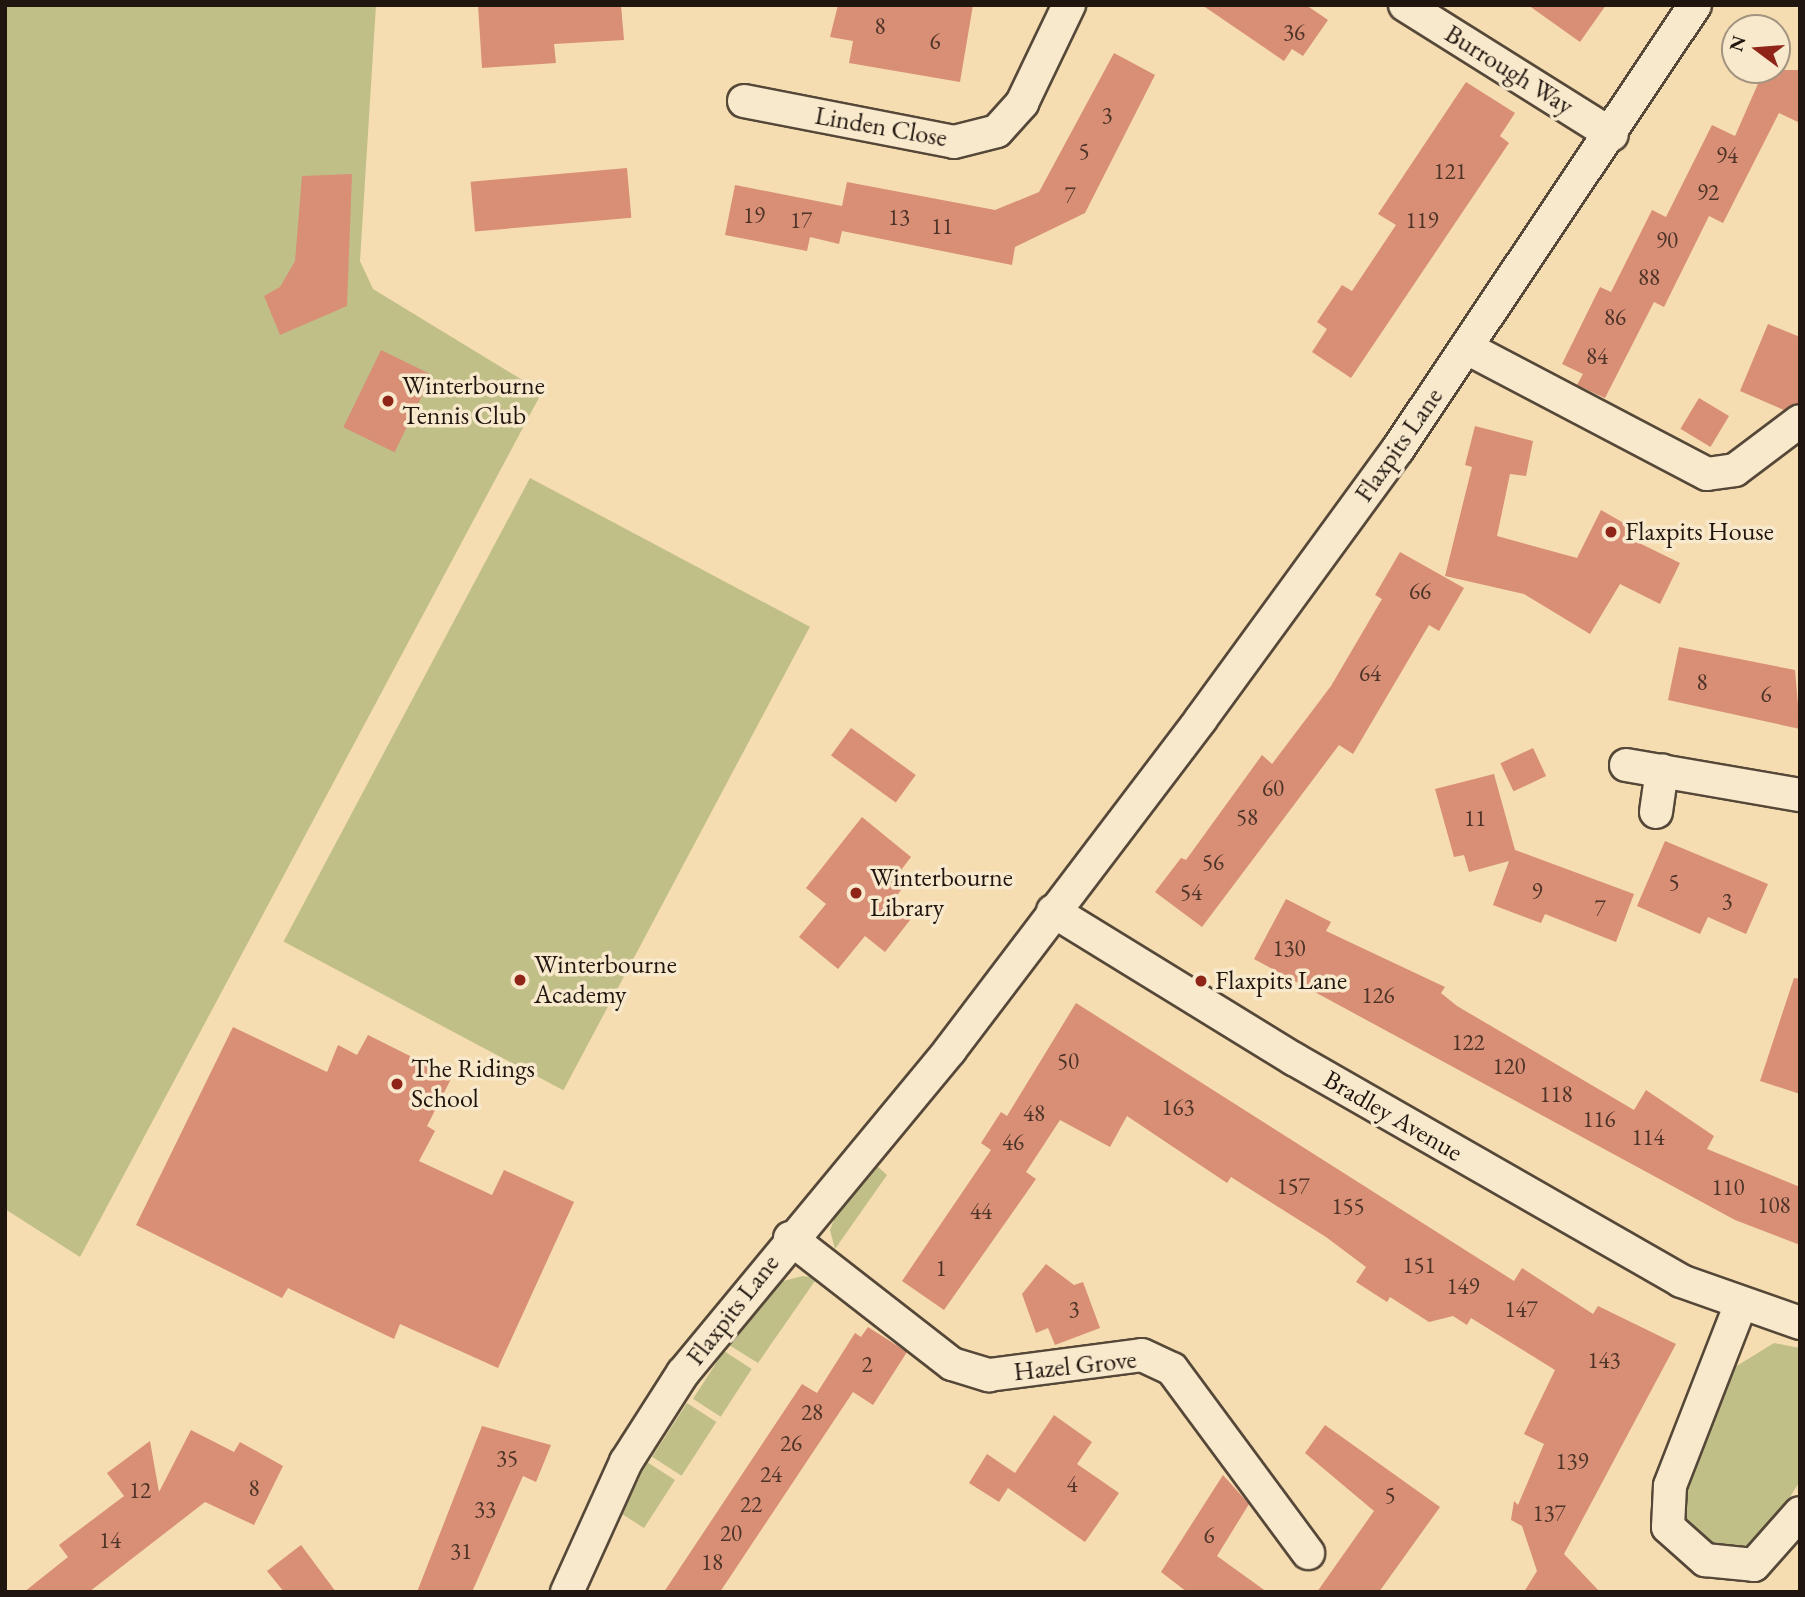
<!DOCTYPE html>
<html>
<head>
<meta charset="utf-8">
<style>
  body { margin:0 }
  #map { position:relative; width:1805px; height:1597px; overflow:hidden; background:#f5dcb1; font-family:"EB Garamond",serif }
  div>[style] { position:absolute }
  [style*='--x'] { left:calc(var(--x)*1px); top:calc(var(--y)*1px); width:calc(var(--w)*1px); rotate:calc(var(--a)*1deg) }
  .green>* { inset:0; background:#c1bf88; transform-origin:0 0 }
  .building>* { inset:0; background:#d88f75; transform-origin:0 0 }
  .roads { filter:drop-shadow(2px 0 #554838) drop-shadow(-2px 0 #554838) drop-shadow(0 2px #554838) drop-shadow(0 -2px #554838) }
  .street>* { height:32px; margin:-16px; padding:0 16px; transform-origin:16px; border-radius:16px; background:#f8e8cc }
  .dots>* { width:19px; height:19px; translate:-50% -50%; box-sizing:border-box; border:4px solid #f8e8cc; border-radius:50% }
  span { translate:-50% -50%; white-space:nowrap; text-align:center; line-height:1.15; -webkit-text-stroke:7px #f8e8cc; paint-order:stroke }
  .number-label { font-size:23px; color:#4e3428 }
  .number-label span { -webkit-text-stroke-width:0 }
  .street-label { font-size:26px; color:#20160f }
  .poi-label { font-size:26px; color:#20160f }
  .left { translate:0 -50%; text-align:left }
  .frame { position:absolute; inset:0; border:7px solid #20160f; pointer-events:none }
  .north { position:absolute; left:1721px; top:14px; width:70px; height:70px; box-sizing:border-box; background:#f8e8cc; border:2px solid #a29480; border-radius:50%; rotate:286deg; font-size:19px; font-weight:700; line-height:28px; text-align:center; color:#20160f }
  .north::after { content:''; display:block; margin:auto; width:24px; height:32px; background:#8f2418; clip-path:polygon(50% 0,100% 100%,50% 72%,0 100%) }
</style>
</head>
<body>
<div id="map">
  <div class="green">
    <div style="clip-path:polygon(5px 5px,376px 5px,360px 261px,373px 289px,542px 392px,80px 1257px,5px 1209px)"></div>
    <div style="left:530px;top:478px;width:317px;height:525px;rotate:28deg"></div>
    <div style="clip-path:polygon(877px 1166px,887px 1175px,835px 1249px,830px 1230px,838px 1209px)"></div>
    <div style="clip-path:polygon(803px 1276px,817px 1278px,758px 1363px,729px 1345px,779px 1282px)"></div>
    <div style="clip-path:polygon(1774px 1343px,1800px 1348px,1800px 1481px,1771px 1527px,1749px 1548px,1712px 1544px,1685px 1520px,1687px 1489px,1735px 1367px)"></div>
    <div style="left:724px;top:1351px;width:33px;height:57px;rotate:33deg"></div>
    <div style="left:687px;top:1403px;width:35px;height:64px;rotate:33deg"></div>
    <div style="clip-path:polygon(647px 1462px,675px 1480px,644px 1528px,622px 1514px)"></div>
  </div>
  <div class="building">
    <div style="clip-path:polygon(478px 5px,621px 5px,624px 40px,554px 44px,556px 63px,482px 68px)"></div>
    <div style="clip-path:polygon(838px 5px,973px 5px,960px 82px,849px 63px,853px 41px,830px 37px)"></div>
    <div style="clip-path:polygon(1202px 5px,1306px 5px,1328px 20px,1303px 56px,1292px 49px,1284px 61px)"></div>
    <div style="clip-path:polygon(1528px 5px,1606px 5px,1580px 42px)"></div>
    <div style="clip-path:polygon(1114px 53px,1155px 75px,1085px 213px,1015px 247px,1012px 265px,842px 231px,839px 244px,810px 237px,807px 251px,725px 235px,735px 185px,842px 206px,847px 182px,995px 210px,1039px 192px)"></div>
    <div style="clip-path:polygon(1764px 70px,1800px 70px,1800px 123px,1779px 113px,1723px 223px,1709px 216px,1664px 307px,1654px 302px,1605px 398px,1577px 385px,1583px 374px,1562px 364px,1600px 287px,1611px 292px,1652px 210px,1666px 217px,1712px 125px,1735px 136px)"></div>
    <div style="clip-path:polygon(1466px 82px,1515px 113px,1500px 136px,1509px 143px,1351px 378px,1312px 352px,1327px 329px,1317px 322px,1342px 285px,1352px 291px,1396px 225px,1378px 214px)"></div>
    <div style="left:627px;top:168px;width:50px;height:157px;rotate:85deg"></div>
    <div style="clip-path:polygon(352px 174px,347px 306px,280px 335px,264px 296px,280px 287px,295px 261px,302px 176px)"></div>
    <div style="clip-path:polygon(1768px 324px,1800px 337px,1800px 403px,1784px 410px,1740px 391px)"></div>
    <div style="left:381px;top:350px;width:57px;height:86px;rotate:26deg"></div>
    <div style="left:1699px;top:398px;width:35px;height:36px;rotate:31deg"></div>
    <div style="clip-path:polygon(1475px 426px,1533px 441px,1526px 476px,1510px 474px,1497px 536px,1577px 558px,1601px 510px,1634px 529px,1629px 538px,1680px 563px,1660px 604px,1620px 584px,1590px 634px,1524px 594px,1445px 576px,1472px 467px,1465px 465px)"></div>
    <div style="clip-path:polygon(1400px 552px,1464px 588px,1439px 631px,1429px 625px,1353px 754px,1339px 745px,1202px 927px,1155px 892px,1181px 858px,1186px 860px,1262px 755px,1272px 764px,1331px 686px,1382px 599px,1375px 595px)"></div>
    <div style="clip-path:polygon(1679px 647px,1795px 670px,1800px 729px,1668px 700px)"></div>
    <div style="left:851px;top:728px;width:80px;height:34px;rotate:36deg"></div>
    <div style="left:1533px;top:748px;width:31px;height:36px;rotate:65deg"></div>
    <div style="clip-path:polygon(1494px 774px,1515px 850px,1634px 894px,1616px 942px,1545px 914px,1541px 923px,1493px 905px,1509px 861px,1469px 872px,1464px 855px,1454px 857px,1435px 789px)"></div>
    <div style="clip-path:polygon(862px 817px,911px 857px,895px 878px,905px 885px,894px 899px,914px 915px,885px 952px,865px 936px,838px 969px,799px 937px,826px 904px,806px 888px)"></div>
    <div style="clip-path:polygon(1665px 841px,1768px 884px,1746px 934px,1708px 917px,1700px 934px,1637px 906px)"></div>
    <div style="clip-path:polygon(1286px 899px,1331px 922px,1326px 931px,1445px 987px,1441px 993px,1457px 1006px,1634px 1110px,1646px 1090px,1714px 1136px,1707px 1149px,1800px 1187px,1800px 1245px,1735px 1220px,1254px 959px)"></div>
    <div style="clip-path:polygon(1794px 978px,1800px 979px,1800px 1094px,1760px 1081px)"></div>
    <div style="clip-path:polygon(1076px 1003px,1514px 1281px,1522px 1268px,1593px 1314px,1598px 1306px,1676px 1344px,1564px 1554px,1600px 1592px,1524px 1592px,1537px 1571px,1522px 1526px,1511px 1520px,1514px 1501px,1518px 1505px,1544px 1444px,1524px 1434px,1555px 1370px,1471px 1318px,1467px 1325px,1453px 1316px,1429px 1322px,1390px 1297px,1387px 1302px,1356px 1282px,1366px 1267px,1326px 1237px,1231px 1177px,1227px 1183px,1127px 1116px,1110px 1147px,1060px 1120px,1026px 1172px,1036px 1179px,944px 1310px,902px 1281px,991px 1150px,981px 1143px,1001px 1112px,1007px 1116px)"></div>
    <div style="clip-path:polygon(233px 1027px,327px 1072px,338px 1045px,357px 1055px,368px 1035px,452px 1077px,427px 1126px,435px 1131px,419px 1161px,492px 1195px,504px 1170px,574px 1202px,498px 1368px,400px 1324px,394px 1339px,288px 1288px,282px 1298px,136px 1225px)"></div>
    <div style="clip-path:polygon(1046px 1264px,1074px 1285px,1083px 1282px,1100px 1328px,1055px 1345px,1048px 1328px,1036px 1333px,1022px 1294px)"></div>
    <div style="clip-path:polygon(868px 1327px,907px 1352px,873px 1405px,853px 1392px,720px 1592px,664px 1592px,802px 1384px,817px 1393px,855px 1333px,861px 1337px)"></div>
    <div style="clip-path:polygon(1054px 1415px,1092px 1442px,1077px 1464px,1119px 1493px,1085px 1542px,1008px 1488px,999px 1502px,969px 1483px,987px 1454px,1015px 1473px)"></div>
    <div style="clip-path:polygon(1325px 1425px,1440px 1507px,1379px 1592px,1317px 1592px,1374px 1511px,1305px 1453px)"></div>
    <div style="clip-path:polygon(482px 1426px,551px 1445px,536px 1482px,523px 1476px,472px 1592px,417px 1592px)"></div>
    <div style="clip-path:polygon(191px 1430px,234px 1452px,240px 1442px,283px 1466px,254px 1525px,205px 1502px,89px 1592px,24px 1592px,68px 1557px,59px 1545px,124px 1496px,107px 1473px,150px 1441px,159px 1492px)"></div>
    <div style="clip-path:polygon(1223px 1475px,1249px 1504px,1217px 1556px,1267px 1592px,1187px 1592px,1161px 1572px)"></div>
    <div style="clip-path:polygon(301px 1545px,336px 1592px,284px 1592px,267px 1571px)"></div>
  </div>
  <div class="roads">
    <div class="street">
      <div style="--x:1405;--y:5;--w:244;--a:32.1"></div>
      <div style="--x:744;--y:101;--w:214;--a:11"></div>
      <div style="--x:954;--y:142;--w:44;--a:-14.3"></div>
      <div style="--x:997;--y:131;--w:38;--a:-48"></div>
      <div style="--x:1022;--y:103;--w:109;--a:-64.4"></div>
      <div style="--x:1467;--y:348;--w:271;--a:27.7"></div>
      <div style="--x:1707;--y:474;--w:28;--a:-8"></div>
      <div style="--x:1735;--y:470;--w:81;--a:-37"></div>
      <div style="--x:1626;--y:765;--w:177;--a:9.8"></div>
      <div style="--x:1656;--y:812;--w:42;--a:-81.9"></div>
      <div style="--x:1053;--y:911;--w:283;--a:31.6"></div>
      <div style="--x:1294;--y:1059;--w:446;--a:29.8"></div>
      <div style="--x:1681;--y:1281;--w:126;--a:19.4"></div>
      <div style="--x:790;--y:1238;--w:205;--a:37.9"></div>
      <div style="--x:952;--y:1364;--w:39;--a:17"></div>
      <div style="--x:989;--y:1375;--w:154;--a:-7.4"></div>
      <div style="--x:1142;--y:1355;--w:33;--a:25"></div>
      <div style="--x:1172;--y:1369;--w:229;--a:53.5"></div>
      <div style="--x:1740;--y:1306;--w:193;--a:111.3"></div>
      <div style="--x:1670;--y:1486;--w:41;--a:92.8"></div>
      <div style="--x:1668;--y:1527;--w:50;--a:41.7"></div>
      <div style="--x:1705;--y:1560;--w:49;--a:5.8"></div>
      <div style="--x:1754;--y:1565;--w:69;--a:-48.5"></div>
      <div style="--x:567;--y:1592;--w:143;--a:-65.6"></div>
      <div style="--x:626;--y:1462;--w:106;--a:-57.4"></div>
      <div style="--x:683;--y:1373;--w:419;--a:-50.4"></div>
      <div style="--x:950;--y:1050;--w:415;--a:-52.8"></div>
      <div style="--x:1201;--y:719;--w:334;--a:-53.9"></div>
      <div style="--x:1398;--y:449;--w:534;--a:-56.22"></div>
    </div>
  </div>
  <div class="dots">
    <div style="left:388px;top:401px;background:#8f2418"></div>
    <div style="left:1611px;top:532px;background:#8f2418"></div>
    <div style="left:856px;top:893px;background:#8f2418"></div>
    <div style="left:520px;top:980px;background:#8f2418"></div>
    <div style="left:1201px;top:981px;background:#8f2418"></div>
    <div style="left:397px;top:1084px;background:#8f2418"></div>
  </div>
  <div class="number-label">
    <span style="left:880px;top:26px">8</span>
    <span style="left:1294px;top:32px">36</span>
    <span style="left:935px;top:41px">6</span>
    <span style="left:1107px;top:115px">3</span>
    <span style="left:1084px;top:151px">5</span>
    <span style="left:1727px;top:155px">94</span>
    <span style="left:1450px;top:171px">121</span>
    <span style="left:1708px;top:192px">92</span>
    <span style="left:1070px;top:195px">7</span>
    <span style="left:754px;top:215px">19</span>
    <span style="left:899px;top:217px">13</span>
    <span style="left:801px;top:220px">17</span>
    <span style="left:1422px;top:220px">119</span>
    <span style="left:942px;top:226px">11</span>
    <span style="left:1667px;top:240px">90</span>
    <span style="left:1649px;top:277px">88</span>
    <span style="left:1615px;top:317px">86</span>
    <span style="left:1597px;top:356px">84</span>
    <span style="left:1420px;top:591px">66</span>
    <span style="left:1370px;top:673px">64</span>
    <span style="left:1702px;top:682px">8</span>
    <span style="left:1766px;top:694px">6</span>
    <span style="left:1273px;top:788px">60</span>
    <span style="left:1247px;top:817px">58</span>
    <span style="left:1475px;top:818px">11</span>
    <span style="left:1213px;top:862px">56</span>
    <span style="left:1674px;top:882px">5</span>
    <span style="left:1537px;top:891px">9</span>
    <span style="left:1191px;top:892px">54</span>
    <span style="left:1727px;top:901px">3</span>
    <span style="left:1600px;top:908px">7</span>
    <span style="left:1289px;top:948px">130</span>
    <span style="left:1378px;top:995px">126</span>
    <span style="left:1468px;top:1042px">122</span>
    <span style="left:1068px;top:1061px">50</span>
    <span style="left:1509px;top:1066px">120</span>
    <span style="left:1556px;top:1094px">118</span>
    <span style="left:1178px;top:1107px">163</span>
    <span style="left:1034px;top:1113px">48</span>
    <span style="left:1599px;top:1119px">116</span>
    <span style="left:1648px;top:1137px">114</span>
    <span style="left:1013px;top:1142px">46</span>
    <span style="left:1293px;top:1186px">157</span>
    <span style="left:1728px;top:1187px">110</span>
    <span style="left:1774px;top:1205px">108</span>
    <span style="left:1348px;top:1206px">155</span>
    <span style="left:981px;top:1211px">44</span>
    <span style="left:1419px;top:1265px">151</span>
    <span style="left:941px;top:1268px">1</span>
    <span style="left:1463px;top:1286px">149</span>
    <span style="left:1074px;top:1309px">3</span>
    <span style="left:1521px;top:1309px">147</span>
    <span style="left:1604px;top:1360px">143</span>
    <span style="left:867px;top:1364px">2</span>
    <span style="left:812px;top:1412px">28</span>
    <span style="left:791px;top:1443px">26</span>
    <span style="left:507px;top:1458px">35</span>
    <span style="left:1572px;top:1461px">139</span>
    <span style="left:771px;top:1474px">24</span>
    <span style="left:1072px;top:1484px">4</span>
    <span style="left:254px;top:1488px">8</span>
    <span style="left:140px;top:1490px">12</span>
    <span style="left:1390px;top:1495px">5</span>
    <span style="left:751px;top:1504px">22</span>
    <span style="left:485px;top:1509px">33</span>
    <span style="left:1549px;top:1513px">137</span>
    <span style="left:731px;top:1533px">20</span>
    <span style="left:1209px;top:1535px">6</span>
    <span style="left:110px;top:1540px">14</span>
    <span style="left:461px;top:1551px">31</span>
    <span style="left:712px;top:1562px">18</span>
  </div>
  <div class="street-label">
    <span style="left:1509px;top:70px;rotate:32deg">Burrough Way</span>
    <span style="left:881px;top:127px;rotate:10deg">Linden Close</span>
    <span style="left:1399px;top:445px;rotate:-55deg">Flaxpits Lane</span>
    <span style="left:1393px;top:1116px;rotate:30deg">Bradley Avenue</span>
    <span style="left:733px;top:1310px;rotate:-52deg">Flaxpits Lane</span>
    <span style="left:1075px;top:1366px;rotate:-6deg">Hazel Grove</span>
  </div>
  <div class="poi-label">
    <span class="left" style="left:402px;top:401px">Winterbourne<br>Tennis Club</span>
    <span class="left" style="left:1625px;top:532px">Flaxpits House</span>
    <span class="left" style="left:870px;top:893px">Winterbourne<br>Library</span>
    <span class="left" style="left:534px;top:980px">Winterbourne<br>Academy</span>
    <span class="left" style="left:1215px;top:981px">Flaxpits Lane</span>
    <span class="left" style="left:411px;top:1084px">The Ridings<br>School</span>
  </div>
  <div class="frame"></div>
  <div class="north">N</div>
</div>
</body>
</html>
